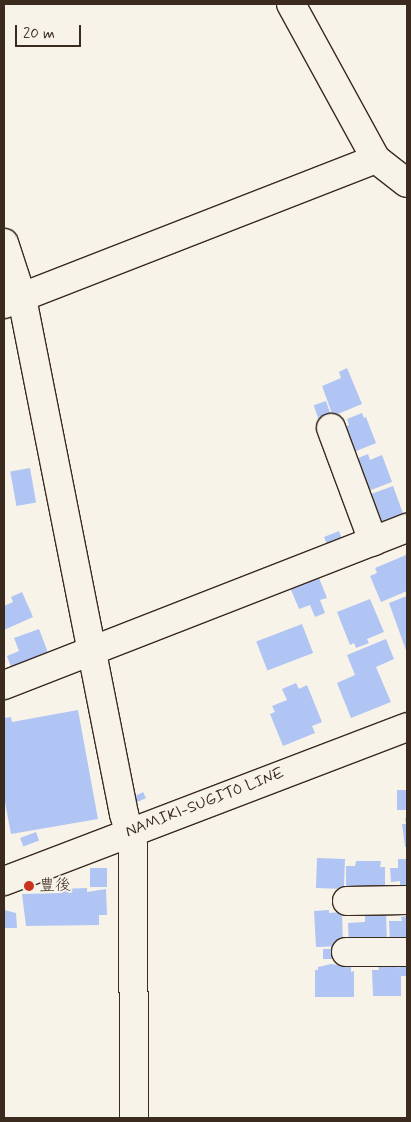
<!DOCTYPE html>
<html>
<head>
<meta charset="utf-8">
<style>
  body { margin:0 }
  #map { position:relative; width:411px; height:1122px; overflow:hidden; background:#f7f3e8; font-family:Mynerve,"Klee One",sans-serif }
  div>[style] { position:absolute }
  [style*='--x'] { left:calc(var(--x)*1px); top:calc(var(--y)*1px); width:calc(var(--w)*1px); rotate:calc(var(--a)*1deg) }
  .building>* { inset:0; background:#b0c5f4; transform-origin:0 0 }
  .roads { filter:drop-shadow(1px 0 #3b2a1e) drop-shadow(-1px 0 #3b2a1e) drop-shadow(0 1px #3b2a1e) drop-shadow(0 -1px #3b2a1e) }
  .minor>* { height:28px; margin:-14px; padding:0 14px; transform-origin:14px; border-radius:14px; background:#f7f3e8 }
  .major>* { height:28px; margin:-14px; padding:0 14px; transform-origin:14px; border-radius:14px; background:#f7f3e8 }
  .dots>* { width:14px; height:14px; translate:-50% -50%; box-sizing:border-box; border:2px solid #f7f3e8; border-radius:50% }
  span { translate:-50% -50%; white-space:nowrap; text-align:center; line-height:1.15; -webkit-text-stroke:4px #f7f3e8; paint-order:stroke }
  .street-label { font-size:16px; color:#3b2a1e }
  .poi-label { font-size:16px; color:#3b2a1e }
  .left { translate:0 -50%; text-align:left }
  .frame { position:absolute; inset:0; border:5px solid #3b2a1e; pointer-events:none }
  .scale { position:absolute; left:15px; top:25px; width:66px; height:22px; box-sizing:border-box; border:2px solid #3b2a1e; border-top:0; padding-left:6px; font-size:15px; line-height:18px; white-space:nowrap; color:#3b2a1e; -webkit-text-stroke:4px #f7f3e8; paint-order:stroke }
</style>
</head>
<body>
<div id="map">
  <div class="building">
    <div style="clip-path:polygon(347px 368px,362px 404px,333px 416px,322px 386px,341px 378px,339px 372px)"></div>
    <div style="left:326px;top:401px;width:18px;height:13px;rotate:71deg"></div>
    <div style="clip-path:polygon(362px 413px,364px 418px,366px 417px,376px 443px,349px 454px,340px 429px,349px 425px,347px 419px)"></div>
    <div style="clip-path:polygon(368px 454px,370px 460px,382px 455px,392px 482px,363px 493px,351px 461px)"></div>
    <div style="left:30px;top:468px;width:35px;height:20px;rotate:80deg"></div>
    <div style="left:393px;top:486px;width:33px;height:32px;rotate:70deg"></div>
    <div style="clip-path:polygon(339px 531px,342px 539px,329px 550px,324px 537px)"></div>
    <div style="clip-path:polygon(406px 555px,407px 591px,381px 602px,370px 576px,377px 573px,375px 568px)"></div>
    <div style="clip-path:polygon(317px 573px,327px 598px,320px 600px,325px 613px,315px 617px,310px 605px,299px 609px,289px 585px)"></div>
    <div style="clip-path:polygon(22px 592px,33px 617px,4px 630px,4px 606px,13px 602px,11px 597px)"></div>
    <div style="clip-path:polygon(407px 596px,407px 653px,389px 603px)"></div>
    <div style="clip-path:polygon(370px 599px,384px 632px,367px 639px,369px 643px,356px 648px,354px 643px,350px 645px,337px 612px)"></div>
    <div style="left:302px;top:624px;width:31px;height:49px;rotate:69deg"></div>
    <div style="clip-path:polygon(39px 629px,50px 658px,13px 672px,7px 656px,19px 651px,14px 638px)"></div>
    <div style="clip-path:polygon(386px 639px,394px 659px,376px 667px,391px 702px,351px 718px,337px 683px,355px 675px,347px 655px)"></div>
    <div style="clip-path:polygon(296px 683px,299px 689px,307px 685px,322px 722px,312px 726px,315px 733px,283px 746px,270px 714px,275px 712px,272px 706px,287px 700px,282px 689px)"></div>
    <div style="clip-path:polygon(78px 710px,98px 819px,11px 834px,4px 797px,4px 718px,11px 717px,12px 722px)"></div>
    <div style="left:407px;top:790px;width:20px;height:10px;rotate:90deg"></div>
    <div style="clip-path:polygon(143px 792px,146px 798px,133px 804px,130px 799px)"></div>
    <div style="clip-path:polygon(407px 817px,407px 847px,405px 847px,402px 824px,406px 824px,405px 818px)"></div>
    <div style="left:36px;top:832px;width:9px;height:17px;rotate:69deg"></div>
    <div style="left:317px;top:858px;width:28px;height:30px;rotate:2deg"></div>
    <div style="clip-path:polygon(398px 859px,407px 859px,407px 892px,400px 892px,400px 881px,391px 882px,390px 868px,398px 868px)"></div>
    <div style="clip-path:polygon(356px 861px,381px 861px,380px 867px,385px 867px,385px 885px,382px 885px,382px 891px,346px 890px,346px 866px,355px 866px)"></div>
    <div style="left:90px;top:868px;width:17px;height:19px"></div>
    <div style="clip-path:polygon(87px 888px,87px 892px,106px 889px,107px 915px,99px 915px,99px 925px,26px 926px,22px 894px,62px 893px,62px 889px)"></div>
    <div style="clip-path:polygon(386px 909px,387px 944px,349px 946px,348px 923px,365px 922px,365px 910px)"></div>
    <div style="clip-path:polygon(4px 910px,16px 913px,17px 928px,4px 928px)"></div>
    <div style="clip-path:polygon(329px 910px,329px 913px,342px 912px,343px 946px,316px 947px,314px 911px)"></div>
    <div style="clip-path:polygon(407px 916px,407px 945px,390px 946px,389px 921px,402px 921px,401px 917px)"></div>
    <div style="left:323px;top:949px;width:14px;height:10px"></div>
    <div style="clip-path:polygon(398px 963px,406px 963px,406px 976px,401px 976px,401px 996px,373px 996px,372px 970px,379px 970px,378px 967px,397px 966px,399px 969px)"></div>
    <div style="clip-path:polygon(331px 964px,351px 967px,351px 972px,354px 971px,354px 997px,315px 997px,315px 970px,318px 970px,318px 967px)"></div>
  </div>
  <div class="roads">
    <div class="minor">
      <div style="--x:291;--y:4;--w:177;--a:61.3"></div>
      <div style="--x:376;--y:159;--w:39;--a:38"></div>
      <div style="--x:4;--y:243;--w:58;--a:71.9"></div>
      <div style="--x:22;--y:298;--w:526;--a:78.82"></div>
      <div style="--x:124;--y:814;--w:32;--a:74"></div>
      <div style="--x:133;--y:845;--w:273;--a:89.8"></div>
      <div style="--x:4;--y:304;--w:399;--a:-21.3"></div>
      <div style="--x:331;--y:428;--w:121;--a:69.6"></div>
      <div style="--x:4;--y:685;--w:433;--a:-21.3"></div>
      <div style="--x:347;--y:901;--w:60;--a:-1"></div>
      <div style="--x:346;--y:952;--w:61;--a:0"></div>
    </div>
    <div class="major">
      <div style="--x:4;--y:881;--w:431;--a:-20.9"></div>
    </div>
  </div>
  <div class="dots">
    <div style="left:29px;top:886px;background:#c8321e"></div>
  </div>
  <div class="street-label">
    <span style="left:205px;top:803px;rotate:-21deg">NAMIKI-SUGITO LINE</span>
  </div>
  <div class="poi-label">
    <span class="left" style="left:39px;top:886px">豊後</span>
  </div>
  <div class="frame"></div>
  <div class="scale">20 m</div>
</div>
</body>
</html>
